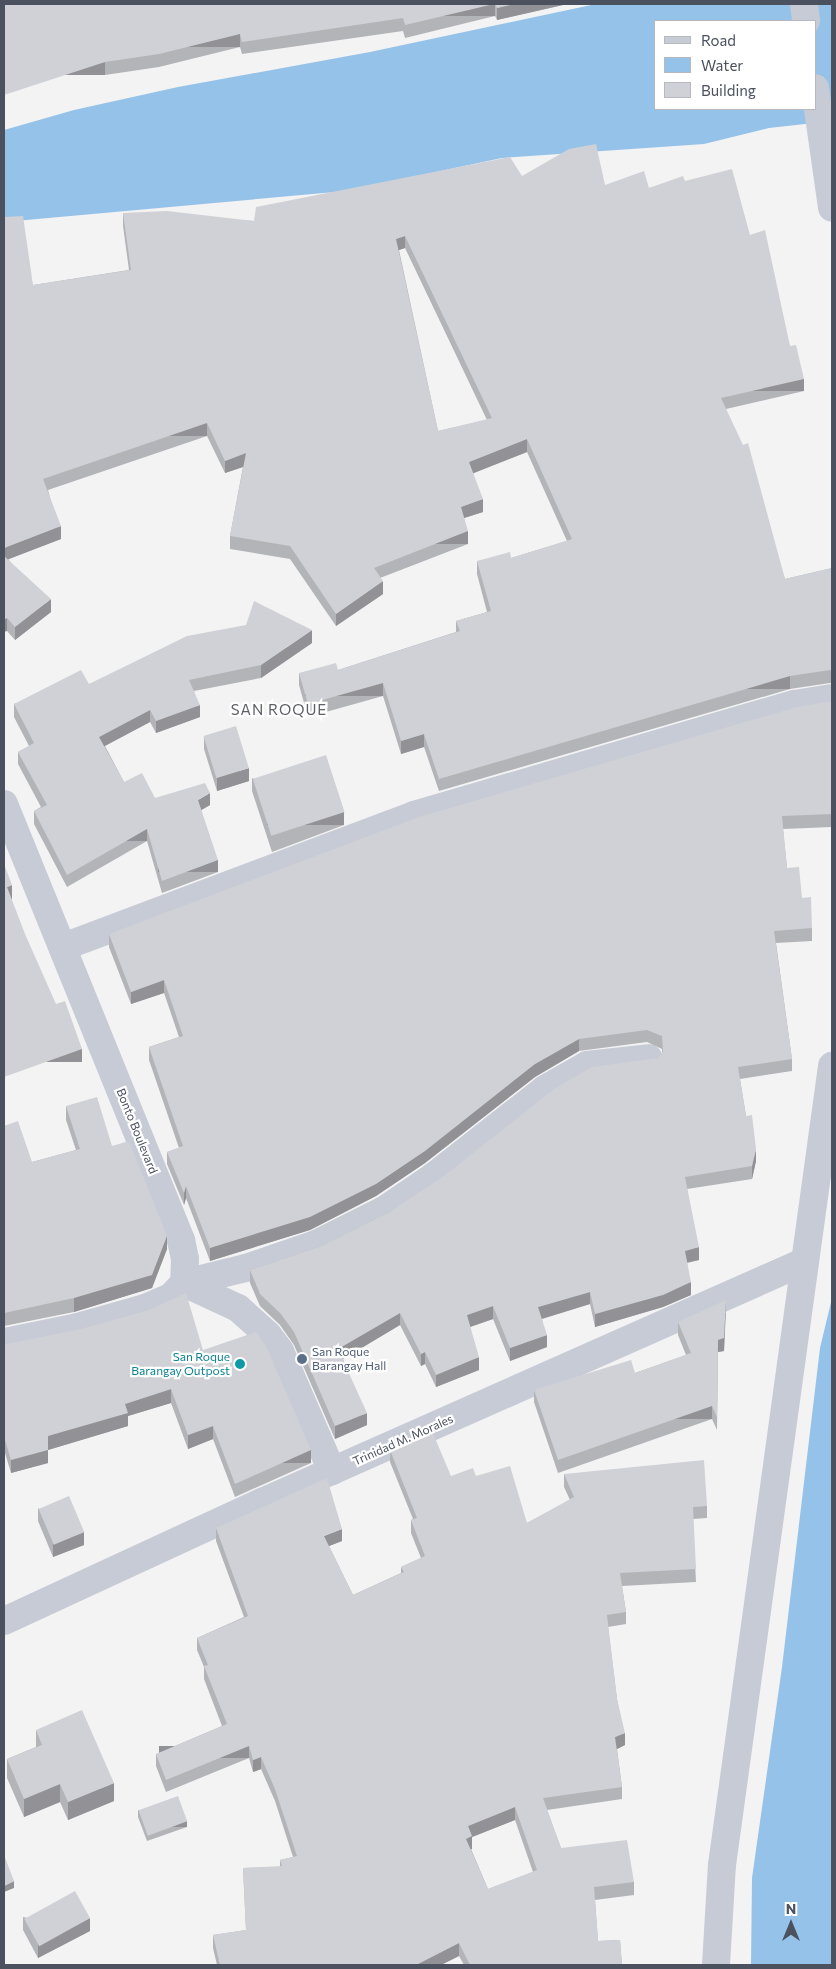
<!DOCTYPE html>
<html>
<head>
<meta charset="utf-8">
<style>
  body { margin:0 }
  #map { position:relative; width:836px; height:1969px; overflow:hidden; background:#f4f3f3; font-family:Commissioner,sans-serif }
  div>[style] { position:absolute }
  [style*='--x'] { left:calc(var(--x)*1px); top:calc(var(--y)*1px); width:calc(var(--w)*1px); rotate:calc(var(--a)*1deg) }
  .water>* { inset:0; background:#95c2e8 }
  .minor>* { height:28px; margin:-14px; padding:0 14px; transform-origin:14px; border-radius:14px; background:#c7cbd6 }
  .wall>* { inset:0; background:#b3b4b8 }
  .shaded-wall>* { inset:0; background:#929296; transform-origin:0 0 }
  .building>* { inset:0; background:#d0d1d6; transform-origin:0 0 }
  .dots>* { width:14px; height:14px; translate:-50% -50%; box-sizing:border-box; border:2px solid #fff; border-radius:50% }
  span { translate:-50% -50%; white-space:nowrap; text-align:center; line-height:1.15; -webkit-text-stroke:4.5px #fff; paint-order:stroke }
  .street-label { font-size:12px; color:#4b515f }
  .service-label { font-size:12px; color:#4e5e75 }
  .left { translate:0 -50%; text-align:left }
  .culture-label { font-size:12px; color:#0d838f }
  .right { translate:-100% -50%; text-align:right }
  .quarter-label { font-size:15px; color:#5f6167; letter-spacing:1px }
  .frame { position:absolute; inset:0; border:5px solid #4b515f; pointer-events:none }
  .legend { position:absolute; left:654px; top:20px; width:162px; height:90px; box-sizing:border-box; background:#fff; border:1px solid #b7b9bf; margin:0; padding:6px 9px; list-style:none; font-size:15px; color:#4b515f }
  .legend li { display:flex; align-items:center; gap:10px; height:25px }
  .legend b { width:25px; border:1px solid #b7b9bf }
  .north { position:absolute; left:766px; top:1899px; width:50px; height:50px; -webkit-text-stroke:4px #fff; paint-order:stroke; rotate:0deg; font-size:14px; font-weight:700; line-height:20px; text-align:center; color:#4b515f }
  .north::after { content:''; display:block; margin:auto; width:18px; height:22px; background:#4b515f; clip-path:polygon(50% 0,100% 100%,50% 72%,0 100%) }
</style>
</head>
<body>
<div id="map">
  <div class="water">
    <div style="clip-path:polygon(evenodd,596px 4px,832px 4px,832px 121px,769px 128px,704px 144px,502px 158px,346px 191px,4px 222px,4px 130px,74px 110px,178px 87px,370px 52px,596px 4px,655px 21px,815px 21px,815px 109px,655px 109px,655px 21px)"></div>
    <div style="clip-path:polygon(832px 1298px,832px 1965px,751px 1965px,752px 1878px,782px 1667px,820px 1348px)"></div>
  </div>
  <div class="minor">
    <div style="--x:804;--y:4;--w:17;--a:83"></div>
    <div style="--x:815;--y:88;--w:121;--a:81.9"></div>
    <div style="--x:4;--y:804;--w:471;--a:67.9"></div>
    <div style="--x:181;--y:1240;--w:19;--a:78"></div>
    <div style="--x:185;--y:1259;--w:24;--a:92"></div>
    <div style="--x:184;--y:1283;--w:19;--a:133"></div>
    <div style="--x:171;--y:1297;--w:28;--a:157"></div>
    <div style="--x:145;--y:1308;--w:70;--a:164.2"></div>
    <div style="--x:78;--y:1327;--w:76;--a:168.5"></div>
    <div style="--x:63;--y:947;--w:375;--a:-20.6"></div>
    <div style="--x:414;--y:815;--w:396;--a:-16.3"></div>
    <div style="--x:794;--y:704;--w:38;--a:-9"></div>
    <div style="--x:184;--y:1283;--w:64;--a:-13.6"></div>
    <div style="--x:246;--y:1268;--w:74;--a:-18.9"></div>
    <div style="--x:316;--y:1244;--w:76;--a:-26.6"></div>
    <div style="--x:384;--y:1210;--w:60;--a:-34.2"></div>
    <div style="--x:434;--y:1176;--w:141;--a:-38.1"></div>
    <div style="--x:545;--y:1089;--w:48;--a:-29.7"></div>
    <div style="--x:587;--y:1065;--w:62;--a:-6.4"></div>
    <div style="--x:184;--y:1283;--w:60;--a:24.8"></div>
    <div style="--x:238;--y:1308;--w:40;--a:42"></div>
    <div style="--x:268;--y:1335;--w:20;--a:53"></div>
    <div style="--x:280;--y:1351;--w:131;--a:66.6"></div>
    <div style="--x:4;--y:1621;--w:284;--a:-24.8"></div>
    <div style="--x:262;--y:1502;--w:592;--a:-23.92"></div>
    <div style="--x:716;--y:1965;--w:100;--a:-86.6"></div>
    <div style="--x:722;--y:1865;--w:807;--a:-82.16"></div>
  </div>
  <div class="wall">
    <div style="clip-path:polygon(4px 4px,563px 4px,563px 5px,497px 20px,495px 16px,405px 38px,403px 31px,242px 54px,240px 47px,159px 67px,105px 75px)"></div>
    <div style="clip-path:polygon(evenodd,522px 176px,605px 185px,649px 188px,685px 181px,750px 235px,790px 346px,804px 391px,726px 409px,785px 579px,832px 568px,832px 683px,830px 683px,790px 689px,439px 791px,424px 747px,401px 754px,383px 696px,308px 717px,299px 685px,299px 673px,338px 670px,456px 632px,456px 621px,487px 612px,477px 574px,477px 561px,511px 558px,567px 541px,527px 452px,473px 473px,483px 512px,464px 518px,468px 544px,380px 578px,383px 594px,336px 626px,290px 559px,230px 549px,230px 536px,243px 467px,225px 473px,207px 436px,48px 490px,61px 539px,8px 559px,51px 612px,15px 640px,7px 631px,4px 217px,33px 285px,129px 270px,123px 226px,123px 213px,254px 221px,522px 176px,405px 248px,487px 420px,438px 431px,399px 250px,405px 248px)"></div>
    <div style="clip-path:polygon(312px 643px,261px 678px,194px 691px,200px 717px,156px 733px,150px 722px,105px 746px,124px 782px,155px 798px,210px 805px,201px 810px,218px 872px,162px 893px,147px 841px,67px 887px,34px 824px,34px 811px,41px 807px,18px 764px,18px 752px,29px 746px,14px 717px,14px 704px,89px 684px)"></div>
    <div style="clip-path:polygon(832px 701px,832px 827px,783px 829px,787px 868px,802px 898px,812px 928px,812px 941px,776px 943px,792px 1059px,792px 1071px,740px 1079px,746px 1116px,756px 1161px,752px 1179px,687px 1189px,699px 1260px,687px 1263px,691px 1295px,663px 1307px,595px 1327px,590px 1304px,542px 1319px,547px 1347px,510px 1361px,493px 1319px,470px 1327px,479px 1370px,436px 1387px,425px 1364px,421px 1366px,400px 1325px,343px 1359px,367px 1425px,335px 1439px,294px 1345px,280px 1325px,260px 1306px,250px 1283px,250px 1270px,321px 1246px,391px 1211px,658px 1058px,662px 1053px,662px 1049px,647px 1042px,579px 1051px,535px 1077px,425px 1163px,376px 1196px,310px 1230px,210px 1261px,186px 1198px,184px 1205px,167px 1164px,167px 1152px,179px 1148px,149px 1060px,149px 1047px,179px 1037px,164px 993px,131px 1004px,109px 947px,109px 934px)"></div>
    <div style="clip-path:polygon(204px 736px,249px 781px,217px 791px,204px 749px)"></div>
    <div style="clip-path:polygon(252px 778px,344px 825px,272px 852px,252px 791px)"></div>
    <div style="clip-path:polygon(66px 1106px,112px 1146px,167px 1249px,152px 1288px,74px 1312px,4px 1326px,4px 1126px,32px 1162px,76px 1150px,66px 1120px)"></div>
    <div style="clip-path:polygon(726px 1313px,724px 1351px,718px 1352px,717px 1430px,712px 1419px,558px 1473px,534px 1402px,534px 1390px,635px 1373px,686px 1355px,678px 1335px,678px 1322px)"></div>
    <div style="clip-path:polygon(7px 1344px,203px 1350px,311px 1463px,235px 1497px,213px 1439px,188px 1449px,171px 1403px,128px 1416px,128px 1426px,48px 1450px,48px 1463px,11px 1473px,5px 1453px,4px 1453px)"></div>
    <div style="clip-path:polygon(evenodd,390px 1450px,451px 1476px,476px 1476px,527px 1523px,570px 1500px,564px 1487px,564px 1474px,707px 1506px,707px 1518px,693px 1519px,696px 1582px,622px 1586px,626px 1612px,626px 1624px,608px 1627px,617px 1699px,625px 1745px,617px 1749px,622px 1787px,622px 1799px,547px 1810px,561px 1848px,634px 1882px,634px 1895px,595px 1900px,598px 1941px,620px 1940px,622px 1965px,464px 1965px,459px 1956px,441px 1965px,217px 1965px,213px 1948px,213px 1935px,246px 1930px,243px 1868px,280px 1867px,280px 1860px,293px 1857px,275px 1801px,261px 1769px,253px 1772px,249px 1758px,166px 1792px,156px 1766px,156px 1754px,222px 1726px,204px 1679px,204px 1667px,197px 1650px,197px 1638px,244px 1617px,216px 1541px,216px 1528px,342px 1541px,329px 1546px,353px 1595px,401px 1573px,401px 1567px,421px 1558px,411px 1533px,411px 1520px,413px 1519px,390px 1462px,390px 1450px,515px 1820px,533px 1872px,488px 1889px,471px 1849px,472px 1849px,472px 1837px,515px 1820px)"></div>
    <div style="clip-path:polygon(38px 1508px,84px 1545px,53px 1557px,38px 1521px)"></div>
    <div style="clip-path:polygon(36px 1730px,114px 1801px,68px 1820px,60px 1802px,24px 1817px,7px 1778px,7px 1759px,36px 1747px)"></div>
    <div style="clip-path:polygon(138px 1810px,187px 1827px,147px 1841px,138px 1817px)"></div>
    <div style="clip-path:polygon(23px 1917px,90px 1931px,38px 1958px,23px 1930px)"></div>
  </div>
  <div class="shaded-wall">
    <div style="left:495px;top:4px;width:12px;height:92px;rotate:90deg"></div>
    <div style="clip-path:polygon(514px 4px,563px 4px,563px 5px,497px 20px,497px 8px)"></div>
    <div style="left:240px;top:34px;width:13px;height:83px;rotate:90deg"></div>
    <div style="left:105px;top:62px;width:13px;height:106px;rotate:90deg"></div>
    <div style="clip-path:polygon(405px 236px,405px 248px,396px 251px,396px 239px)"></div>
    <div style="left:804px;top:379px;width:12px;height:85px;rotate:90deg"></div>
    <div style="left:207px;top:423px;width:13px;height:173px;rotate:90deg"></div>
    <div style="clip-path:polygon(527px 439px,527px 452px,469px 475px,469px 462px)"></div>
    <div style="clip-path:polygon(246px 453px,246px 466px,225px 473px,225px 461px)"></div>
    <div style="clip-path:polygon(483px 499px,483px 512px,461px 519px,461px 507px)"></div>
    <div style="clip-path:polygon(61px 526px,61px 539px,4px 561px,4px 548px)"></div>
    <div style="left:468px;top:531px;width:13px;height:101px;rotate:90deg"></div>
    <div style="clip-path:polygon(383px 581px,383px 594px,336px 626px,336px 614px)"></div>
    <div style="clip-path:polygon(51px 599px,51px 612px,15px 640px,15px 627px)"></div>
    <div style="clip-path:polygon(7px 618px,7px 631px,4px 632px,4px 619px)"></div>
    <div style="clip-path:polygon(312px 630px,312px 643px,261px 678px,261px 665px)"></div>
    <div style="left:790px;top:676px;width:13px;height:366px;rotate:90deg"></div>
    <div style="left:383px;top:683px;width:13px;height:78px;rotate:90deg"></div>
    <div style="clip-path:polygon(200px 705px,200px 717px,156px 733px,156px 721px)"></div>
    <div style="clip-path:polygon(150px 710px,150px 722px,99px 749px,99px 737px)"></div>
    <div style="clip-path:polygon(424px 734px,424px 747px,401px 754px,401px 741px)"></div>
    <div style="clip-path:polygon(249px 768px,249px 781px,217px 791px,217px 778px)"></div>
    <div style="clip-path:polygon(210px 793px,210px 805px,198px 812px,198px 800px)"></div>
    <div style="left:344px;top:812px;width:13px;height:77px;rotate:90deg"></div>
    <div style="left:147px;top:829px;width:12px;height:92px;rotate:90deg"></div>
    <div style="left:218px;top:860px;width:12px;height:60px;rotate:90deg"></div>
    <div style="clip-path:polygon(12px 885px,12px 899px,7px 901px,7px 887px)"></div>
    <div style="clip-path:polygon(164px 980px,164px 993px,131px 1004px,131px 992px)"></div>
    <div style="clip-path:polygon(579px 1039px,579px 1051px,535px 1077px,425px 1163px,376px 1196px,310px 1230px,210px 1261px,210px 1248px)"></div>
    <div style="left:82px;top:1049px;width:13px;height:83px;rotate:90deg"></div>
    <div style="clip-path:polygon(756px 1149px,756px 1161px,752px 1179px,752px 1166px)"></div>
    <div style="clip-path:polygon(186px 1186px,186px 1198px,184px 1205px,184px 1193px)"></div>
    <div style="clip-path:polygon(167px 1236px,167px 1249px,152px 1288px,74px 1312px,74px 1298px)"></div>
    <div style="clip-path:polygon(699px 1247px,699px 1260px,685px 1263px,685px 1251px)"></div>
    <div style="clip-path:polygon(691px 1282px,691px 1295px,663px 1307px,595px 1327px,595px 1314px)"></div>
    <div style="clip-path:polygon(590px 1292px,590px 1304px,538px 1320px,538px 1307px)"></div>
    <div style="clip-path:polygon(726px 1300px,724px 1351px,718px 1352px,717px 1430px,718px 1340px)"></div>
    <div style="clip-path:polygon(493px 1306px,493px 1319px,467px 1328px,467px 1315px)"></div>
    <div style="clip-path:polygon(400px 1313px,400px 1325px,338px 1362px,338px 1349px)"></div>
    <div style="clip-path:polygon(547px 1335px,547px 1347px,510px 1361px,510px 1348px)"></div>
    <div style="clip-path:polygon(425px 1352px,425px 1364px,421px 1366px,421px 1354px)"></div>
    <div style="clip-path:polygon(479px 1357px,479px 1370px,436px 1387px,436px 1375px)"></div>
    <div style="clip-path:polygon(171px 1389px,171px 1403px,128px 1416px,128px 1426px,48px 1450px,48px 1463px,11px 1473px,11px 1460px,48px 1436px,125px 1404px)"></div>
    <div style="left:712px;top:1406px;width:13px;height:163px;rotate:90deg"></div>
    <div style="clip-path:polygon(367px 1413px,367px 1425px,335px 1439px,335px 1426px)"></div>
    <div style="clip-path:polygon(213px 1426px,213px 1439px,188px 1449px,188px 1435px)"></div>
    <div style="left:4px;top:1440px;width:1px;height:13px"></div>
    <div style="left:311px;top:1450px;width:13px;height:83px;rotate:90deg"></div>
    <div style="clip-path:polygon(342px 1529px,342px 1541px,324px 1548px,324px 1536px)"></div>
    <div style="clip-path:polygon(84px 1532px,84px 1545px,53px 1557px,53px 1544px)"></div>
    <div style="clip-path:polygon(625px 1733px,625px 1745px,615px 1750px,615px 1737px)"></div>
    <div style="left:249px;top:1746px;width:12px;height:90px;rotate:90deg"></div>
    <div style="clip-path:polygon(261px 1757px,261px 1769px,253px 1772px,253px 1760px)"></div>
    <div style="clip-path:polygon(114px 1783px,114px 1801px,68px 1820px,68px 1802px)"></div>
    <div style="clip-path:polygon(60px 1784px,60px 1802px,24px 1817px,24px 1799px)"></div>
    <div style="clip-path:polygon(515px 1807px,515px 1820px,472px 1837px,472px 1849px,466px 1851px,466px 1839px,468px 1826px)"></div>
    <div style="left:187px;top:1821px;width:6px;height:42px;rotate:90deg"></div>
    <div style="clip-path:polygon(14px 1881px,14px 1888px,4px 1892px,4px 1886px)"></div>
    <div style="clip-path:polygon(90px 1918px,90px 1931px,38px 1958px,38px 1945px)"></div>
    <div style="clip-path:polygon(459px 1943px,459px 1956px,441px 1965px,416px 1965px)"></div>
  </div>
  <div class="building">
    <div style="clip-path:polygon(4px 4px,494px 4px,405px 25px,403px 18px,242px 42px,240px 34px,159px 54px,105px 62px,4px 95px)"></div>
    <div style="clip-path:polygon(495px 4px,514px 4px,497px 8px)"></div>
    <div style="clip-path:polygon(evenodd,596px 144px,605px 185px,644px 171px,649px 188px,683px 176px,685px 181px,732px 169px,750px 235px,765px 230px,790px 346px,796px 345px,804px 379px,721px 398px,743px 445px,748px 443px,785px 579px,832px 568px,832px 671px,830px 670px,790px 676px,439px 779px,424px 734px,401px 741px,383px 683px,308px 704px,299px 673px,336px 663px,338px 670px,460px 631px,456px 621px,491px 611px,477px 561px,510px 552px,511px 558px,572px 539px,527px 439px,469px 462px,483px 499px,461px 507px,468px 531px,374px 568px,383px 581px,336px 614px,290px 546px,230px 536px,246px 453px,225px 461px,207px 423px,43px 479px,61px 526px,4px 548px,4px 217px,23px 216px,33px 285px,131px 270px,123px 213px,167px 211px,254px 221px,256px 207px,510px 157px,522px 176px,569px 149px,596px 144px,405px 236px,492px 418px,438px 431px,396px 239px,405px 236px)"></div>
    <div style="clip-path:polygon(4px 556px,51px 599px,15px 627px,7px 618px,4px 619px)"></div>
    <div style="clip-path:polygon(254px 601px,312px 630px,261px 665px,189px 680px,200px 705px,156px 721px,150px 710px,99px 737px,124px 782px,142px 773px,155px 798px,205px 783px,210px 793px,198px 800px,218px 860px,162px 881px,147px 829px,67px 875px,34px 811px,47px 805px,18px 752px,34px 743px,14px 704px,81px 670px,89px 684px,187px 636px,246px 625px)"></div>
    <div style="clip-path:polygon(832px 701px,832px 814px,782px 816px,787px 868px,799px 867px,802px 898px,811px 897px,812px 928px,774px 931px,792px 1059px,738px 1067px,746px 1116px,752px 1115px,756px 1149px,752px 1166px,685px 1177px,699px 1247px,685px 1251px,691px 1282px,663px 1295px,595px 1314px,590px 1292px,538px 1307px,547px 1335px,510px 1348px,493px 1306px,467px 1315px,479px 1357px,436px 1375px,425px 1352px,421px 1354px,400px 1313px,338px 1349px,367px 1413px,335px 1426px,294px 1332px,280px 1313px,260px 1294px,250px 1270px,321px 1246px,391px 1211px,444px 1176px,554px 1089px,592px 1067px,658px 1058px,663px 1051px,662px 1036px,647px 1030px,579px 1039px,535px 1064px,425px 1151px,376px 1184px,310px 1217px,210px 1248px,186px 1186px,184px 1193px,167px 1152px,183px 1146px,149px 1047px,183px 1036px,164px 980px,131px 992px,109px 934px,419px 817px,797px 707px)"></div>
    <div style="left:236px;top:726px;width:44px;height:34px;rotate:73deg"></div>
    <div style="left:326px;top:755px;width:60px;height:77px;rotate:72deg"></div>
    <div style="clip-path:polygon(4px 864px,12px 885px,7px 887px,25px 934px,56px 1004px,65px 1001px,82px 1049px,4px 1077px)"></div>
    <div style="clip-path:polygon(97px 1097px,112px 1146px,129px 1141px,167px 1236px,152px 1275px,74px 1298px,4px 1313px,4px 1126px,18px 1121px,32px 1162px,80px 1149px,66px 1106px)"></div>
    <div style="clip-path:polygon(186px 1293px,203px 1350px,256px 1332px,266px 1346px,311px 1450px,235px 1484px,213px 1426px,188px 1435px,171px 1389px,125px 1404px,128px 1413px,48px 1436px,48px 1450px,11px 1460px,5px 1440px,4px 1440px,4px 1343px,7px 1344px,81px 1329px,149px 1310px)"></div>
    <div style="clip-path:polygon(726px 1300px,724px 1338px,718px 1340px,717px 1417px,712px 1406px,558px 1460px,534px 1390px,631px 1360px,635px 1373px,691px 1353px,678px 1322px)"></div>
    <div style="clip-path:polygon(evenodd,432px 1431px,451px 1476px,473px 1468px,476px 1476px,510px 1466px,527px 1523px,574px 1497px,564px 1474px,704px 1460px,707px 1506px,693px 1507px,696px 1569px,620px 1573px,626px 1612px,607px 1615px,617px 1699px,625px 1733px,615px 1737px,622px 1787px,543px 1798px,561px 1848px,627px 1840px,634px 1882px,594px 1887px,598px 1941px,620px 1940px,622px 1965px,470px 1965px,459px 1943px,416px 1965px,220px 1965px,213px 1935px,246px 1930px,243px 1868px,282px 1866px,280px 1860px,297px 1856px,275px 1789px,261px 1757px,253px 1760px,249px 1746px,166px 1780px,156px 1754px,227px 1724px,204px 1666px,208px 1665px,197px 1638px,248px 1616px,216px 1528px,327px 1478px,342px 1529px,324px 1536px,353px 1595px,404px 1572px,401px 1567px,425px 1556px,411px 1520px,417px 1518px,390px 1450px,432px 1431px,515px 1807px,537px 1870px,488px 1889px,466px 1839px,472px 1836px,468px 1826px,515px 1807px)"></div>
    <div style="left:69px;top:1496px;width:39px;height:33px;rotate:67deg"></div>
    <div style="clip-path:polygon(82px 1710px,114px 1783px,68px 1802px,60px 1784px,24px 1799px,7px 1759px,42px 1745px,36px 1730px)"></div>
    <div style="left:178px;top:1796px;width:27px;height:42px;rotate:70deg"></div>
    <div style="clip-path:polygon(4px 1855px,14px 1881px,4px 1886px)"></div>
    <div style="left:75px;top:1891px;width:31px;height:58px;rotate:61deg"></div>
  </div>
  <div class="dots">
    <div style="left:302px;top:1359px;background:#5c6f8a"></div>
    <div style="left:240px;top:1364px;background:#0f9aa8"></div>
  </div>
  <div class="street-label">
    <span style="left:137px;top:1131px;rotate:68deg">Bonto Boulevard</span>
    <span style="left:403px;top:1440px;rotate:-24deg">Trinidad M. Morales</span>
  </div>
  <div class="service-label">
    <span class="left" style="left:312px;top:1359px">San Roque<br>Barangay Hall</span>
  </div>
  <div class="culture-label">
    <span class="right" style="left:230px;top:1364px">San Roque<br>Barangay Outpost</span>
  </div>
  <div class="quarter-label">
    <span style="left:279px;top:710px">SAN ROQUE</span>
  </div>
  <div class="frame"></div>
  <ul class="legend">
  <li><b style="height:6px;background:#c7cbd6"></b>Road</li>
  <li><b style="height:14px;background:#95c2e8"></b>Water</li>
  <li><b style="height:14px;background:#d0d1d6"></b>Building</li>
  </ul>
  <div class="north">N</div>
</div>
</body>
</html>
